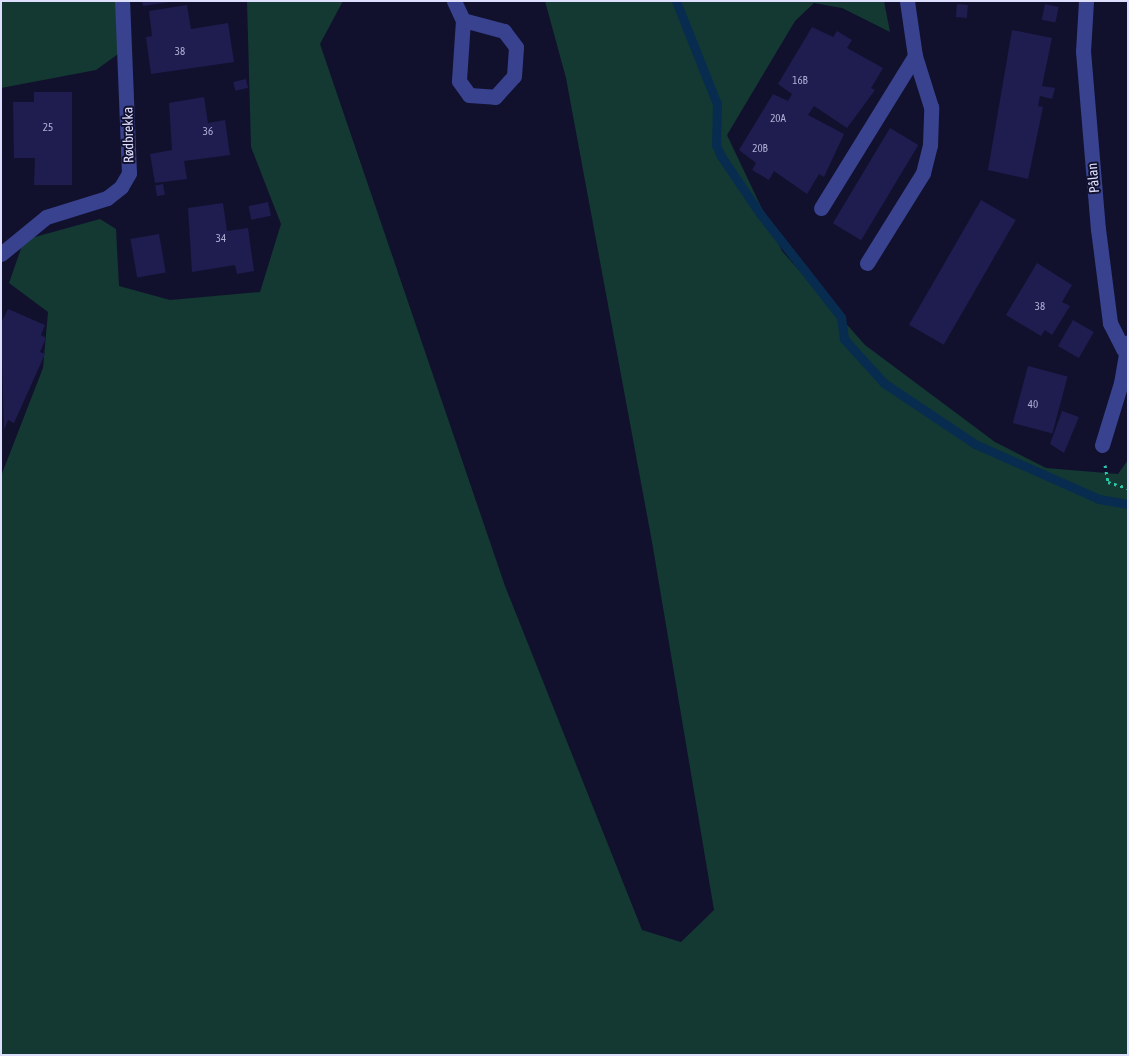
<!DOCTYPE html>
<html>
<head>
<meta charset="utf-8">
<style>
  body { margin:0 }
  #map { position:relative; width:1129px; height:1056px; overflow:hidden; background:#11112e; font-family:"Asap Condensed",sans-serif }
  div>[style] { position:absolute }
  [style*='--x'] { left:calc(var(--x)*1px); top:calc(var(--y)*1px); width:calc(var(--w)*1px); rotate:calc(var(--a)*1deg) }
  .green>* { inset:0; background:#133932 }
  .stream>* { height:9px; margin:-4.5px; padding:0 4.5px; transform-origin:4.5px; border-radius:4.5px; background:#082c4f }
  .building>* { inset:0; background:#1f1c50; transform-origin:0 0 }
  .path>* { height:3px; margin-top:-1.5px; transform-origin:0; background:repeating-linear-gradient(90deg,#2bc6a7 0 2.5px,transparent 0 6.5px) }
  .minor>* { height:15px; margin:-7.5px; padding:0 7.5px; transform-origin:7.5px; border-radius:7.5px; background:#39428f }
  span { translate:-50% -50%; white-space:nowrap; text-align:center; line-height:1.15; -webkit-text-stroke:4px #11112e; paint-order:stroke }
  .number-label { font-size:11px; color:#aeaed3 }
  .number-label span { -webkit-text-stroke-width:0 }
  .street-label { font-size:14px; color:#dedfff }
  .frame { position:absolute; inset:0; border:2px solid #dedfff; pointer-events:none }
</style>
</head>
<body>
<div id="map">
  <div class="green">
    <div style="clip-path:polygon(1px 1px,124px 1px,118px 54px,96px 70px,1px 88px)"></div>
    <div style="clip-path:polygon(247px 1px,343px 1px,320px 44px,505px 586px,642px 930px,681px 942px,714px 910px,652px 542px,566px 78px,545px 1px,884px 1px,890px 32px,842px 8px,814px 3px,795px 21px,727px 135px,782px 251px,865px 345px,995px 442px,1046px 468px,1118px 474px,1128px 460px,1128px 1055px,1px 1055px,1px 476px,43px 368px,48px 312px,9px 283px,24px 240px,100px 219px,116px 229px,119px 286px,170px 300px,260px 292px,281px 224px,251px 147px)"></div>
  </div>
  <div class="stream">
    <div style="--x:676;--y:1;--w:111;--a:68.3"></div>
    <div style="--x:717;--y:104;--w:41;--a:91.4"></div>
    <div style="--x:716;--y:145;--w:12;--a:66"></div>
    <div style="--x:721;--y:156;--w:71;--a:55.9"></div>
    <div style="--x:761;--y:215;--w:130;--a:51.9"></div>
    <div style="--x:841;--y:317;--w:22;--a:82"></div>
    <div style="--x:844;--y:339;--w:59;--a:47.7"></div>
    <div style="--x:884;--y:383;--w:110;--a:33.8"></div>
    <div style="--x:975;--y:444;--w:136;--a:23.9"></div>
    <div style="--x:1099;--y:499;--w:29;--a:10"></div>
  </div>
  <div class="building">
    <div style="clip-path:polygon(142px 1px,169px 1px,170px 2px,143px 6px)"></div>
    <div style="left:957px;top:4px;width:11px;height:13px;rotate:5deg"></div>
    <div style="left:1045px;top:4px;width:14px;height:16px;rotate:12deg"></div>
    <div style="clip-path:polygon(187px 5px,191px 29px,228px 23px,234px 62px,151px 74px,146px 37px,152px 36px,149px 11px)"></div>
    <div style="clip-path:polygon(812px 27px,833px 37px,837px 31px,852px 40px,847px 48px,883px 68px,871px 88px,875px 90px,847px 128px,814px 106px,808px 115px,844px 134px,824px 177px,819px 174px,807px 194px,774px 171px,769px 180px,752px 170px,756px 163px,739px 150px,773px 94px,788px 101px,792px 94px,778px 84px)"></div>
    <div style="clip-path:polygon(1012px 30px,1052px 38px,1042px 86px,1055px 88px,1052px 99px,1040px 96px,1038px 106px,1043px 107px,1028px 179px,988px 170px)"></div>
    <div style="left:246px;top:79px;width:9px;height:13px;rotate:77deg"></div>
    <div style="clip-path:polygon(34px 92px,72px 92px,72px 185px,34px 185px,35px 158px,14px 158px,13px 102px,34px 102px)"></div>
    <div style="clip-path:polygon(204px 97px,208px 123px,225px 120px,230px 155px,184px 161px,187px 179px,155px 183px,150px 154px,172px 150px,169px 103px)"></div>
    <div style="left:890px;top:128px;width:33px;height:111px;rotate:31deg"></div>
    <div style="left:163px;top:184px;width:11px;height:8px;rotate:80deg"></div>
    <div style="left:981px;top:200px;width:40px;height:144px;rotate:30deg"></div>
    <div style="left:268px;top:202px;width:14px;height:20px;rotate:78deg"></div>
    <div style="clip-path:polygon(223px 203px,227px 231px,248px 228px,254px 271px,237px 274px,235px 265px,192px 272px,188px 208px)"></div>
    <div style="left:159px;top:234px;width:39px;height:29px;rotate:80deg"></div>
    <div style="clip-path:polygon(1037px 263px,1072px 285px,1062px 302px,1070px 306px,1052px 335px,1045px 330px,1041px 336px,1006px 315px)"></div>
    <div style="clip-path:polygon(8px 309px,45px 325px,41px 335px,46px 338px,40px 352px,45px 354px,14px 423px,8px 420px,4px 430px,1px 323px)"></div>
    <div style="left:1073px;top:320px;width:24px;height:30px;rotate:30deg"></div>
    <div style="left:1028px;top:366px;width:41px;height:59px;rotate:15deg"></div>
    <div style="clip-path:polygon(1062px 411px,1079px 417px,1064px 453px,1050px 444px)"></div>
  </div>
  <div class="path">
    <div style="--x:1105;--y:465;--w:17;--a:80"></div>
    <div style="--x:1108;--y:482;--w:21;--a:17"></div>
  </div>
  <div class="minor">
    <div style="--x:454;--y:1;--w:21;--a:65"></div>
    <div style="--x:463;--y:20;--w:61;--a:93.8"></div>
    <div style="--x:459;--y:81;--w:17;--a:54"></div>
    <div style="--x:469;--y:95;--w:26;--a:4"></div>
    <div style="--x:495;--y:97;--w:28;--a:-48"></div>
    <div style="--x:514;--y:76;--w:29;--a:-86"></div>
    <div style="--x:516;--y:47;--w:20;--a:-127"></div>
    <div style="--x:504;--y:31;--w:42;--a:-165"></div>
    <div style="--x:1086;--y:1;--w:50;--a:93.4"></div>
    <div style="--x:1083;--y:51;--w:179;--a:85.2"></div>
    <div style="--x:1098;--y:229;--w:95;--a:82.7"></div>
    <div style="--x:1110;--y:323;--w:30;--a:63"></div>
    <div style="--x:821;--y:208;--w:179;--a:-58.3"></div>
    <div style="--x:1;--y:254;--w:58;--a:-39.4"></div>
    <div style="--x:46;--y:217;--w:64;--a:-17.3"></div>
    <div style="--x:107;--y:198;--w:18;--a:-38"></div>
    <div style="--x:121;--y:187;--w:16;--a:-60"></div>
    <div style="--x:129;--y:173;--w:172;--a:-92.3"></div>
    <div style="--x:867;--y:263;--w:106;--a:-58.1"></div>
    <div style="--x:923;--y:173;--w:29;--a:-76"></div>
    <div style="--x:930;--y:145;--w:38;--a:-88"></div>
    <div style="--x:931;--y:107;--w:53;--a:-107.4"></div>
    <div style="--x:915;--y:56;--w:56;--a:-98.3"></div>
    <div style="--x:1102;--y:445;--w:65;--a:-73"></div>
    <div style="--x:1121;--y:383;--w:41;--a:-80.1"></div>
  </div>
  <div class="number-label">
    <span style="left:180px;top:51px">38</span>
    <span style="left:800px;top:80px">16B</span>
    <span style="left:778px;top:118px">20A</span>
    <span style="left:48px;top:127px">25</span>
    <span style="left:208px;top:131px">36</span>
    <span style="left:760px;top:148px">20B</span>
    <span style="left:221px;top:238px">34</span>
    <span style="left:1040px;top:306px">38</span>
    <span style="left:1033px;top:404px">40</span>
  </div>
  <div class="street-label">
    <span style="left:128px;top:135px;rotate:-91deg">Rødbrekka</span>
    <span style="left:1093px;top:178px;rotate:-95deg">Pålan</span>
  </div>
  <div class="frame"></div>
</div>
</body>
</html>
